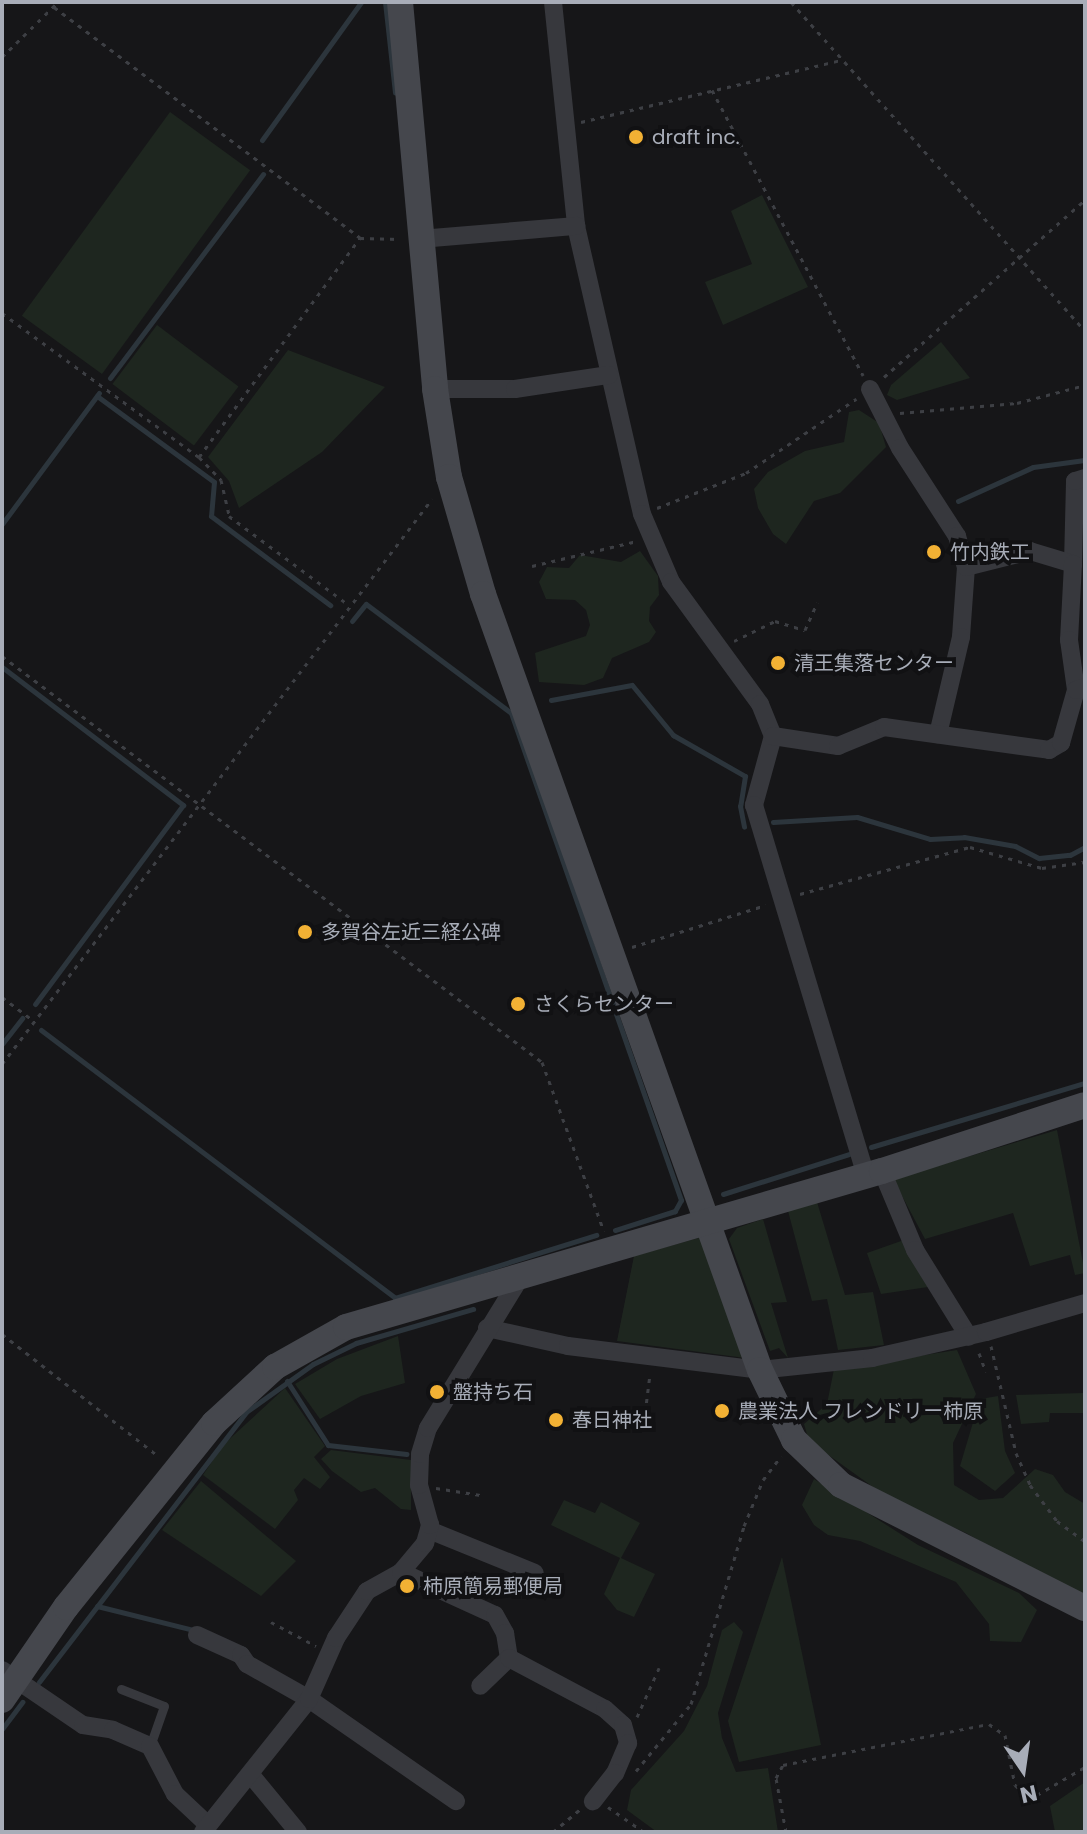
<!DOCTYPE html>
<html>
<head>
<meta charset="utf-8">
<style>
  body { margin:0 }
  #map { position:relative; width:1087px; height:1834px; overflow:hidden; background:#161618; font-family:Poppins,"Noto Sans JP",sans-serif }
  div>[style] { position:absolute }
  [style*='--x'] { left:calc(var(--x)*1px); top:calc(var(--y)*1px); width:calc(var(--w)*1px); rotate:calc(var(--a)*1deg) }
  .green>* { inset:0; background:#1e261f; transform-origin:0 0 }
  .stream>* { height:5px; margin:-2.5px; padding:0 2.5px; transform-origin:2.5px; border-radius:2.5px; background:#2c353c }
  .path>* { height:3px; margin-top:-1.5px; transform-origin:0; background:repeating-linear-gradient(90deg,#3d3f44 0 4px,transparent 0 10px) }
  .lane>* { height:9px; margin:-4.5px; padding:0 4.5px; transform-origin:4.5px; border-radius:4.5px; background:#37383d }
  .street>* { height:18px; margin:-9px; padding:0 9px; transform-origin:9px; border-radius:9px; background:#37383d }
  .secondary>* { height:26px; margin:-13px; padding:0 13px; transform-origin:13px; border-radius:13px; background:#45474d }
  .dots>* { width:22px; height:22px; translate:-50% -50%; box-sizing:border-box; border:4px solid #111113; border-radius:50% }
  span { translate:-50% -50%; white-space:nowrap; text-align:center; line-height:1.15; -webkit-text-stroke:8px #111113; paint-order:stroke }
  .poi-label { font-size:20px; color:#a8adb8 }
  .left { translate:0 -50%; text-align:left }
  .frame { position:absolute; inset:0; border:4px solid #a8adb8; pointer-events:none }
  .north { position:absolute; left:983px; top:1730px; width:80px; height:80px; -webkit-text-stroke:6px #111113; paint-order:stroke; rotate:167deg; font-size:22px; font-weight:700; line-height:32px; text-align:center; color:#a8adb8 }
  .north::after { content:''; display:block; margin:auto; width:28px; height:36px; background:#a8adb8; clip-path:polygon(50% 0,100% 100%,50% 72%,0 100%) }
</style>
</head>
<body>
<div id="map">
  <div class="green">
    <div style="left:170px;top:112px;width:99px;height:252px;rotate:36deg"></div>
    <div style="clip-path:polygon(762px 195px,808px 287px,723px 325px,705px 282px,752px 264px,731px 211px)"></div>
    <div style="left:157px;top:325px;width:102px;height:74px;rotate:37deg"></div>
    <div style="clip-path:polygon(941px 342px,970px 378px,897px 400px,887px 395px,891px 385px)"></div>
    <div style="clip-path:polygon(288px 350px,385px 387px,322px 452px,239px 508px,229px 481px,208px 457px)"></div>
    <div style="clip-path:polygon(859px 410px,879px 423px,886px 447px,840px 493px,814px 501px,786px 544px,773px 534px,758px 508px,754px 489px,768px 472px,805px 451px,844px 442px,849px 412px)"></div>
    <div style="clip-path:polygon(640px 551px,658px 576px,659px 595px,650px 607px,649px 621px,656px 632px,649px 642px,612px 658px,603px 678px,584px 685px,539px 682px,535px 653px,586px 636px,590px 625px,586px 610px,575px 600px,546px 599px,539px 582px,547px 567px,569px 568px,580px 555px,621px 562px)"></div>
    <div style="clip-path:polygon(1057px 1130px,1085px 1273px,1075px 1275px,1070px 1255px,1030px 1266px,1013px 1213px,925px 1239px,893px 1179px)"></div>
    <div style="clip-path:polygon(817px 1202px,845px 1295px,873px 1292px,884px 1345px,838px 1350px,827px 1299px,812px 1301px,788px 1211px)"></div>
    <div style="clip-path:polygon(763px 1219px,787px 1302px,771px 1303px,788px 1358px,779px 1348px,770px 1351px,729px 1239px,737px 1228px)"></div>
    <div style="clip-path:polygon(702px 1237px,745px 1358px,617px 1341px,634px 1256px)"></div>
    <div style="clip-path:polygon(904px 1240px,928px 1287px,881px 1294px,867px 1253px)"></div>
    <div style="clip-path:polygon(398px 1336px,405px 1383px,361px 1396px,320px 1419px,295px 1384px,337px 1359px)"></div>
    <div style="clip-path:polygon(957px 1350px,976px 1394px,953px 1443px,954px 1485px,979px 1500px,1003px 1498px,1035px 1469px,1053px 1475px,1065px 1492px,1085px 1504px,1085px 1601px,966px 1533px,887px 1497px,809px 1441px,804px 1424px,827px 1404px,834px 1369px)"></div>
    <div style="clip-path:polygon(285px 1388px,325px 1446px,314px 1457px,330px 1477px,320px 1489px,304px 1478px,294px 1490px,298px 1500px,275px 1529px,203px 1475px,223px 1445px)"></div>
    <div style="clip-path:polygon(1083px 1393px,1083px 1413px,1050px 1413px,1049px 1422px,1021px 1424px,1016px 1395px)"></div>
    <div style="clip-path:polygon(998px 1396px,1005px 1451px,1015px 1473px,995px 1491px,960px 1466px,980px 1399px)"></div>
    <div style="clip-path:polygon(331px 1450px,411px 1460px,411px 1510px,401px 1509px,375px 1488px,361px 1492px,332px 1471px,321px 1459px)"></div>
    <div style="clip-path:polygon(814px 1479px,918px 1545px,1019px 1593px,1037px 1610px,1021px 1642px,990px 1641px,989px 1624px,956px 1582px,860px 1541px,828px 1535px,814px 1525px,802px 1505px)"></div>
    <div style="clip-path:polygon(201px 1481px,296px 1561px,261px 1596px,162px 1530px)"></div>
    <div style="clip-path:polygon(564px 1500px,595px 1513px,601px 1502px,640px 1523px,621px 1558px,655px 1574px,634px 1617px,617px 1610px,604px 1594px,620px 1558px,551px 1525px)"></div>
    <div style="clip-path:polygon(782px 1557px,821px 1745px,739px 1762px,728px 1721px)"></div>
    <div style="clip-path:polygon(734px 1622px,743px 1632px,718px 1713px,722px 1738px,736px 1772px,768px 1768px,778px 1832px,657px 1832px,627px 1810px,631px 1790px,684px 1731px,707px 1686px,722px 1630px)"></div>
    <div style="clip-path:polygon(1085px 1782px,1085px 1832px,1055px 1832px,1050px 1806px)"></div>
  </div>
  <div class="stream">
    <div style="--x:385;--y:2;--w:91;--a:83.7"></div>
    <div style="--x:262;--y:140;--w:170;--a:-54.3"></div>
    <div style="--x:110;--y:378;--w:255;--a:-53.1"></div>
    <div style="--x:97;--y:396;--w:145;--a:36.3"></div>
    <div style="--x:214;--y:482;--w:34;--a:95"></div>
    <div style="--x:211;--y:516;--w:149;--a:36.8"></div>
    <div style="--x:958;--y:501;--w:82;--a:-24.4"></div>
    <div style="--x:1033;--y:467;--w:52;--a:-7.7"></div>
    <div style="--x:2;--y:524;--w:163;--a:-53.5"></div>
    <div style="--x:352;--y:621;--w:22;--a:-51"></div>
    <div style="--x:366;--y:604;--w:181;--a:36.9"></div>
    <div style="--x:511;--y:713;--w:516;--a:70.76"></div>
    <div style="--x:681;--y:1200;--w:13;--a:119"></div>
    <div style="--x:675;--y:1211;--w:63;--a:162.4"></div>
    <div style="--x:2;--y:667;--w:228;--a:37.3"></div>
    <div style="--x:183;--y:805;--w:248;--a:126.6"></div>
    <div style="--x:551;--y:700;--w:82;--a:-10.5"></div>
    <div style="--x:632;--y:685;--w:65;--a:50.6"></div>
    <div style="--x:673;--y:735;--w:83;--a:29.7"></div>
    <div style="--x:745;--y:776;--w:30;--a:99"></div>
    <div style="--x:740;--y:806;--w:21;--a:79"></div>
    <div style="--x:773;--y:822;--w:84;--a:-3.4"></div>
    <div style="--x:857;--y:817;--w:76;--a:16.8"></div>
    <div style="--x:930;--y:839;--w:34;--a:-3"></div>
    <div style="--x:964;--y:837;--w:52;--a:10"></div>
    <div style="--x:1015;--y:846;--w:27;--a:27"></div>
    <div style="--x:1039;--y:858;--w:31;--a:-6"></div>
    <div style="--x:1070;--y:855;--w:17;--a:-28"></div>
    <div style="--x:41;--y:1030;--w:444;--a:37.1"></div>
    <div style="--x:395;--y:1298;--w:211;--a:-17.4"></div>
    <div style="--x:2;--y:1044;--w:33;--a:-52"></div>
    <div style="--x:871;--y:1147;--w:223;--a:-16.7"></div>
    <div style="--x:723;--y:1194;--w:132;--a:-17.6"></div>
    <div style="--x:287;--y:1381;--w:76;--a:57.4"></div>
    <div style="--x:328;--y:1445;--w:79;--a:6.6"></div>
    <div style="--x:97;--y:1606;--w:103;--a:14"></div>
    <div style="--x:39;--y:1682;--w:340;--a:-52.5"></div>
    <div style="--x:246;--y:1412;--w:82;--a:-35.6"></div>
    <div style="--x:313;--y:1364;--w:48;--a:-26"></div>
    <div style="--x:356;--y:1343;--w:122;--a:-16.2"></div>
    <div style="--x:2;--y:1729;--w:34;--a:-53"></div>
  </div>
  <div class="path">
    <div style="--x:791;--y:2;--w:441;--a:48.2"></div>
    <div style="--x:54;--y:7;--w:383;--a:37"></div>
    <div style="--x:360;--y:238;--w:40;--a:1.4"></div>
    <div style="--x:2;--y:57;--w:78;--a:-44.5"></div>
    <div style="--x:712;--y:90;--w:323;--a:62.1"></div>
    <div style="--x:581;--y:122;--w:268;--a:-13.4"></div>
    <div style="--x:2;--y:313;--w:244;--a:36.2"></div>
    <div style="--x:199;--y:457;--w:32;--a:46"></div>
    <div style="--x:221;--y:480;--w:37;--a:77"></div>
    <div style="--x:229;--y:516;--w:149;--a:36.6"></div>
    <div style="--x:884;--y:377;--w:268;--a:-41.4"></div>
    <div style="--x:900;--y:413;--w:117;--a:-4.9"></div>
    <div style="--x:1017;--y:403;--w:70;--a:-14.8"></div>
    <div style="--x:199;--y:457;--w:272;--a:-53.7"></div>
    <div style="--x:657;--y:508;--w:96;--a:-21.5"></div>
    <div style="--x:746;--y:473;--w:133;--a:-33.9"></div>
    <div style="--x:532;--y:566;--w:108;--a:-13.4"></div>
    <div style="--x:734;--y:641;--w:46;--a:-26"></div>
    <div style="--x:775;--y:621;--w:31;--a:17"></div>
    <div style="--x:805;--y:630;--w:30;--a:-66"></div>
    <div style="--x:2;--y:656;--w:676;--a:36.94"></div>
    <div style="--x:542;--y:1062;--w:180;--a:69.9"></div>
    <div style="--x:800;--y:894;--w:176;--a:-15.5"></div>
    <div style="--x:970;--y:847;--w:75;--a:16.3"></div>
    <div style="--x:1042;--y:868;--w:43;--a:-7.9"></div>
    <div style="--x:632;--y:947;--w:140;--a:-17.4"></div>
    <div style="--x:2;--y:997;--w:40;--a:37"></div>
    <div style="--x:2;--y:1064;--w:710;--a:-52.73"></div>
    <div style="--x:2;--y:1334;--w:198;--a:38"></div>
    <div style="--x:991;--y:1346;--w:110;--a:76.8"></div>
    <div style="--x:1016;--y:1453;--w:35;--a:66"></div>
    <div style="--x:1030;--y:1485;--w:45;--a:53.1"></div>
    <div style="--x:1057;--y:1521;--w:34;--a:36"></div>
    <div style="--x:979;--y:1353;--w:20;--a:70"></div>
    <div style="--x:644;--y:1422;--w:48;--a:-82.9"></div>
    <div style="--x:436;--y:1488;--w:45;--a:9"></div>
    <div style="--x:271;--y:1622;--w:51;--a:28.1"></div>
    <div style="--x:637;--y:1717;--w:54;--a:-65.8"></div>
    <div style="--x:636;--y:1771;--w:87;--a:-50.6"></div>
    <div style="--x:691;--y:1704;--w:186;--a:-73.4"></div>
    <div style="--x:744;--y:1526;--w:50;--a:-67.6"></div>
    <div style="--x:763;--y:1480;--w:30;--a:-53"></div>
    <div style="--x:608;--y:1807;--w:44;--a:34.8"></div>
    <div style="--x:553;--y:1832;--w:35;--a:-40"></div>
    <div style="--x:786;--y:1832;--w:55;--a:-100.5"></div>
    <div style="--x:776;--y:1778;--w:15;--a:-62"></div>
    <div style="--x:783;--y:1765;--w:210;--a:-11.3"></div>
    <div style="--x:989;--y:1724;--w:19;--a:35"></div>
    <div style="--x:1005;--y:1735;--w:51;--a:78.7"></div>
    <div style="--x:1015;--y:1785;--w:12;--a:42"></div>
    <div style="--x:1024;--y:1793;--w:13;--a:9"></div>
    <div style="--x:1037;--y:1795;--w:56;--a:-30.3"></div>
  </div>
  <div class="lane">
    <div style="--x:121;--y:1689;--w:46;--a:21.6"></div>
    <div style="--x:164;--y:1706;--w:42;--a:109.3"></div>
  </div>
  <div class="street">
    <div style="--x:553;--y:2;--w:225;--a:84.1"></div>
    <div style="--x:576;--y:226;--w:295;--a:77.1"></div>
    <div style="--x:642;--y:514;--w:74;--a:66.9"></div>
    <div style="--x:671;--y:582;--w:151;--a:53.9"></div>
    <div style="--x:760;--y:704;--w:35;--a:68"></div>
    <div style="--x:773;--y:736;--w:72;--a:105.4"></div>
    <div style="--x:754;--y:805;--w:388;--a:73.2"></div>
    <div style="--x:420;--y:239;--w:157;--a:-4.8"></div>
    <div style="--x:435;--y:389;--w:80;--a:0"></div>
    <div style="--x:515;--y:389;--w:95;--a:-8.5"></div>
    <div style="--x:870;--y:389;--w:66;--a:63"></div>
    <div style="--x:900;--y:448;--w:105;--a:57.1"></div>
    <div style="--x:957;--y:536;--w:32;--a:74"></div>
    <div style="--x:966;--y:567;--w:70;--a:94.1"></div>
    <div style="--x:961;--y:637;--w:100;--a:103.3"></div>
    <div style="--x:1073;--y:564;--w:83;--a:-88.6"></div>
    <div style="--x:1075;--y:481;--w:10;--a:-17"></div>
    <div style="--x:966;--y:567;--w:66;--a:-14"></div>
    <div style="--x:1030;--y:551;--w:45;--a:16.8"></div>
    <div style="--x:1073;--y:564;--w:76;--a:93"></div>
    <div style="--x:1069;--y:640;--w:50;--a:82"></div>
    <div style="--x:773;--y:736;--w:66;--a:8.7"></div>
    <div style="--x:838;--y:746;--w:50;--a:-22.4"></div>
    <div style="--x:884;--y:727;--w:167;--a:7.9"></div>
    <div style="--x:1049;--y:750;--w:14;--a:-30"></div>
    <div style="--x:1061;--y:743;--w:55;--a:-74.2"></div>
    <div style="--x:1076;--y:690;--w:9;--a:-18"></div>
    <div style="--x:882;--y:1171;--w:86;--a:67.3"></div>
    <div style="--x:915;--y:1250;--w:102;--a:58.2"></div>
    <div style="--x:487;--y:1328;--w:83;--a:12.5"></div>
    <div style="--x:568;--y:1346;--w:193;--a:7.1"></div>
    <div style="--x:760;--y:1370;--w:113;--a:-6.1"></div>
    <div style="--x:872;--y:1358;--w:117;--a:-12.8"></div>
    <div style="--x:986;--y:1332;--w:103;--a:-16.3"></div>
    <div style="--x:429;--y:1530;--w:114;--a:22.1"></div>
    <div style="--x:401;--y:1572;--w:103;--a:24.6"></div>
    <div style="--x:495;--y:1615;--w:21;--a:61"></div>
    <div style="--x:505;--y:1633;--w:25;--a:81"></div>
    <div style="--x:509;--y:1658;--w:40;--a:136"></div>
    <div style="--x:197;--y:1635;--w:48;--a:24.4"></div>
    <div style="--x:241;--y:1655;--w:11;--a:56"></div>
    <div style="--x:247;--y:1664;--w:71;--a:29.4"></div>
    <div style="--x:309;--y:1699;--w:179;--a:34.8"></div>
    <div style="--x:509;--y:1658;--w:109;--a:28"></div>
    <div style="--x:605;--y:1709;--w:24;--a:42"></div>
    <div style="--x:623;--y:1725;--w:19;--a:74"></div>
    <div style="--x:628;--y:1743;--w:33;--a:113"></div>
    <div style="--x:615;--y:1773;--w:36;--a:128"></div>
    <div style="--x:2;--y:1670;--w:98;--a:34.2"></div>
    <div style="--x:83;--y:1725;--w:30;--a:9"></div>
    <div style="--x:113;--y:1730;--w:40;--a:23.4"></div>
    <div style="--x:150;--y:1746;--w:54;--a:62.5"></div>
    <div style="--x:175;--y:1794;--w:42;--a:43.1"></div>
    <div style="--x:251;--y:1775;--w:74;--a:50.5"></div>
    <div style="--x:203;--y:1832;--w:170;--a:-51.4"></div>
    <div style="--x:309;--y:1699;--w:67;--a:-66.1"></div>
    <div style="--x:336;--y:1638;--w:56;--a:-56.6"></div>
    <div style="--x:367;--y:1591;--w:39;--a:-29"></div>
    <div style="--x:401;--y:1572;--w:38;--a:-50"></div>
    <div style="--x:425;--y:1543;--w:19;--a:-74"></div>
    <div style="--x:430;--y:1525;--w:41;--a:-105.4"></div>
    <div style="--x:419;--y:1485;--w:31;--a:-88"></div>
    <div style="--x:420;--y:1454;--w:27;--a:-73"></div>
    <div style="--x:428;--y:1428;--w:178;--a:-58.5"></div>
  </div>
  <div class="secondary">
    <div style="--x:400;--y:2;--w:389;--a:84.8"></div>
    <div style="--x:435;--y:389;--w:89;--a:81"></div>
    <div style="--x:449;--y:477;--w:122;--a:73.8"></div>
    <div style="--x:483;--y:594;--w:824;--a:70.36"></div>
    <div style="--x:760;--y:1370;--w:78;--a:64.1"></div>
    <div style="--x:794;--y:1440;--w:65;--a:43.8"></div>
    <div style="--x:841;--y:1485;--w:273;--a:26.8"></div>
    <div style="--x:2;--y:1700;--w:113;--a:-55.5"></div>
    <div style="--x:66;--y:1607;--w:236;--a:-51.2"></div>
    <div style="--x:214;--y:1423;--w:83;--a:-42.6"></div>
    <div style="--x:275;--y:1367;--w:81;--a:-29.4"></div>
    <div style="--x:346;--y:1327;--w:558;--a:-16.23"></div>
    <div style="--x:882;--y:1171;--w:213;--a:-18"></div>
  </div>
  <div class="dots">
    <div style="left:636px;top:137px;background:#f2b134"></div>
    <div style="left:934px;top:552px;background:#f2b134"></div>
    <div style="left:778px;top:663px;background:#f2b134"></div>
    <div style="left:305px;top:932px;background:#f2b134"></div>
    <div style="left:518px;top:1004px;background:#f2b134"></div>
    <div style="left:437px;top:1392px;background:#f2b134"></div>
    <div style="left:722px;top:1411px;background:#f2b134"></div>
    <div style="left:556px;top:1420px;background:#f2b134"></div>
    <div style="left:407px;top:1586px;background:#f2b134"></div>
  </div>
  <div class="poi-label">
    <span class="left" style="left:652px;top:137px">draft inc.</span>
    <span class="left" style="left:950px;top:552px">竹内鉄工</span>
    <span class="left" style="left:794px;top:663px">清王集落センター</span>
    <span class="left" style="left:321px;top:932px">多賀谷左近三経公碑</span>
    <span class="left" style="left:534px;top:1004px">さくらセンター</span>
    <span class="left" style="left:453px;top:1392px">盤持ち石</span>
    <span class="left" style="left:738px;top:1411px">農業法人 フレンドリー柿原</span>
    <span class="left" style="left:572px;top:1420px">春日神社</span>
    <span class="left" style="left:423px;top:1586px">柿原簡易郵便局</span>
  </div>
  <div class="frame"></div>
  <div class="north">N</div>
</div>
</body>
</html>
